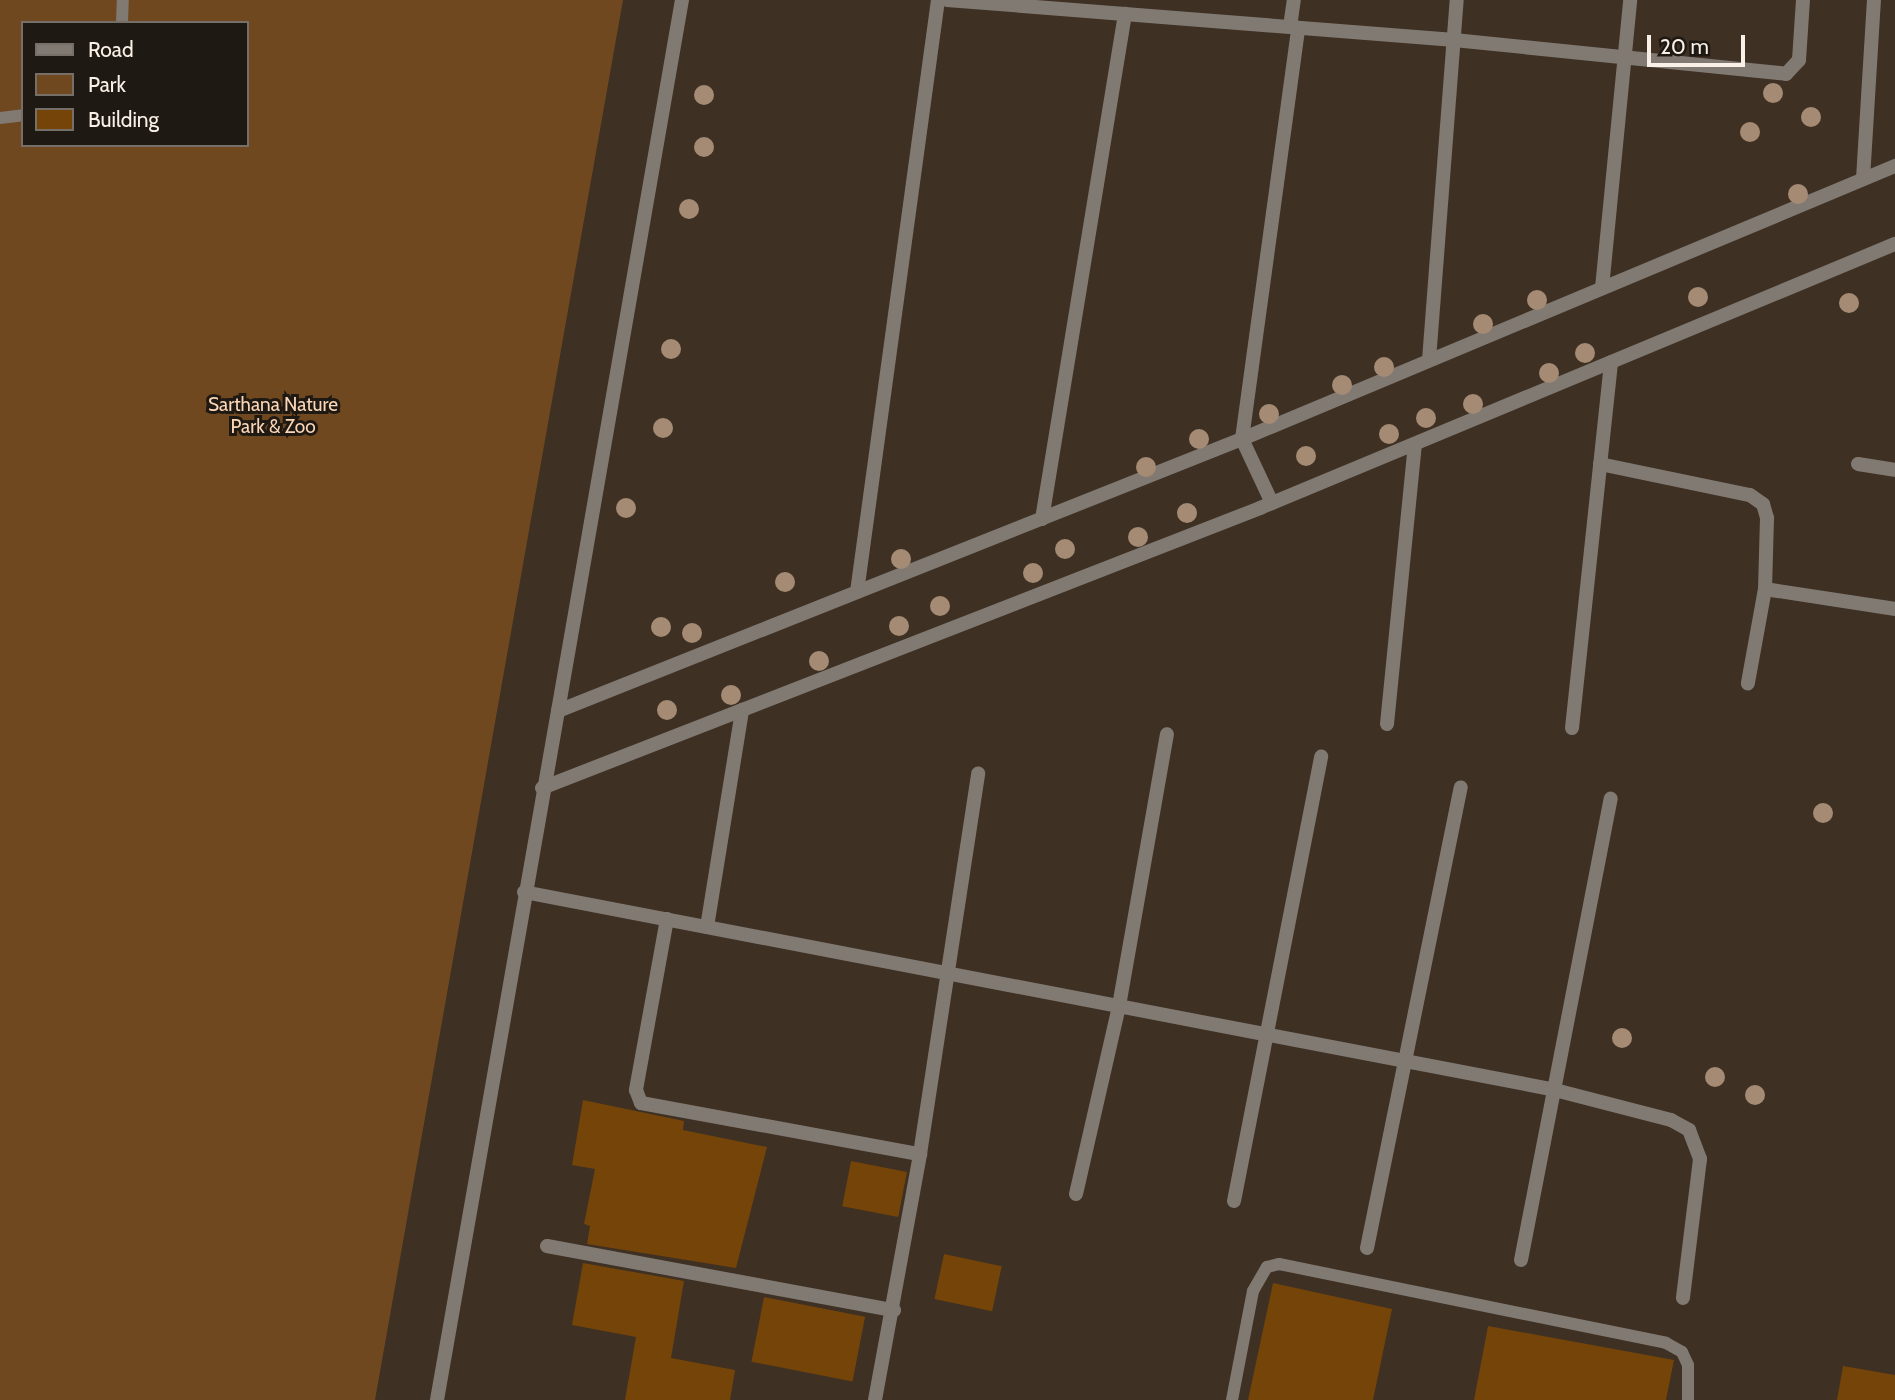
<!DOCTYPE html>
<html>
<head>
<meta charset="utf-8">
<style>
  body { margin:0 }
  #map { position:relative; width:1895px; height:1400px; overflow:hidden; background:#3e3023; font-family:Cabin,sans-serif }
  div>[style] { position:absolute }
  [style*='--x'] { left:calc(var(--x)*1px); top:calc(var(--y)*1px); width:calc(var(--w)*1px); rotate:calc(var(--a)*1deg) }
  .green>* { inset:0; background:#70481f }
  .building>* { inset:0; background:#744409; transform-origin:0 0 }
  .service>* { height:12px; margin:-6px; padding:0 6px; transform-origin:6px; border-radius:6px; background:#817a73 }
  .minor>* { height:14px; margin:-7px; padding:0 7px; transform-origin:7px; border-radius:7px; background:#817a73 }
  .tertiary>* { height:14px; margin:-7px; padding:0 7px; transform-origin:7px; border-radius:7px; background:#817a73 }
  .trees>* { width:20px; height:20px; margin:-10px; border-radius:50%; background:#a58b74 }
  span { translate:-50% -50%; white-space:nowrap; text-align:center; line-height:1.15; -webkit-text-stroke:6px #1f1913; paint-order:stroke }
  .park-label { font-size:19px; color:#fad6b6 }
  .legend { position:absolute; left:21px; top:21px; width:228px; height:126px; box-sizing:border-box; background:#1f1913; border:2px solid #766f68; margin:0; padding:9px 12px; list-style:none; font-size:21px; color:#f9f0e7 }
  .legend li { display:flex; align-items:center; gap:14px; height:35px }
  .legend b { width:35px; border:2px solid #766f68 }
  .scale { position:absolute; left:1647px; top:35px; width:98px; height:32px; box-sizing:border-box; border:4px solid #f9f0e7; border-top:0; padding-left:9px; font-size:21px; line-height:24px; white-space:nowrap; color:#f9f0e7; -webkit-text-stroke:5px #1f1913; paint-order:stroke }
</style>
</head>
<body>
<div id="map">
  <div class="green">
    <div style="clip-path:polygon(evenodd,0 0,623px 0,375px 1400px,0 1400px,0 0,23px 23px,247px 23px,247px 145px,23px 145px,23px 23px)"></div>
  </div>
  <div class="building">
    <div style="clip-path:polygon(583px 1100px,684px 1121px,683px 1130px,767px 1147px,736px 1268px,587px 1244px,590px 1226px,584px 1224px,595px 1169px,572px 1165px)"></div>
    <div style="left:851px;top:1161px;width:57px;height:46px;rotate:11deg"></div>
    <div style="left:944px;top:1254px;width:59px;height:46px;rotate:12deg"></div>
    <div style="clip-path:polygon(583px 1263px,684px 1281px,671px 1358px,735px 1370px,730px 1400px,625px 1400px,636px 1337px,572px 1325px)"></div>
    <div style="clip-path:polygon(1273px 1283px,1392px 1309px,1373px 1400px,1248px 1400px)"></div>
    <div style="left:764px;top:1297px;width:103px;height:66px;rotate:11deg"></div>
    <div style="clip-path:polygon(1488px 1326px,1674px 1360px,1666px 1400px,1474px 1400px)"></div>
    <div style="clip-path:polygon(1843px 1366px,1895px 1375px,1895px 1400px,1837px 1400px)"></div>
  </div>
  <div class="service">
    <div style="--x:122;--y:23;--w:23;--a:-88"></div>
    <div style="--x:0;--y:118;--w:23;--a:-7"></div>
    <div style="--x:1232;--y:1400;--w:111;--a:-79.1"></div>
    <div style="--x:1253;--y:1291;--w:28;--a:-60"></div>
    <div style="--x:1267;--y:1267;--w:12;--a:-14"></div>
    <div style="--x:1279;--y:1264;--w:395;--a:11.5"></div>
    <div style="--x:1666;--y:1343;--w:18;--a:29"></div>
    <div style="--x:1682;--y:1352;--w:14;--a:65"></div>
    <div style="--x:1688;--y:1365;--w:35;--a:90"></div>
  </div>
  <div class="minor">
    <div style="--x:947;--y:0;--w:509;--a:4.51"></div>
    <div style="--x:1454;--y:40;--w:334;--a:5.8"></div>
    <div style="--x:1786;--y:74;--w:19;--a:-47"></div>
    <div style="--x:1799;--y:60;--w:60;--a:-86.2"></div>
    <div style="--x:1290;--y:27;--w:27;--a:-82"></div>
    <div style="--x:1863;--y:179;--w:179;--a:-86.5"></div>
    <div style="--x:1602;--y:288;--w:289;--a:-84.4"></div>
    <div style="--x:1429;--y:360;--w:361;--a:-85.6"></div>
    <div style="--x:1600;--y:464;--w:153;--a:11.7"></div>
    <div style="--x:1750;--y:495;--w:16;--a:35"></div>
    <div style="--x:1763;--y:504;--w:15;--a:74"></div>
    <div style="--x:1767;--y:518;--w:71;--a:91.6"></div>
    <div style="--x:1765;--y:589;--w:96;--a:100.3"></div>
    <div style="--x:1858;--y:464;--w:37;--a:9"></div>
    <div style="--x:1272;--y:503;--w:71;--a:-115.1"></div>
    <div style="--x:1242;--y:439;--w:415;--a:-82.2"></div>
    <div style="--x:1042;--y:519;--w:512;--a:-80.67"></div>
    <div style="--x:1765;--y:589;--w:132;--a:8.7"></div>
    <div style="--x:857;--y:592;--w:598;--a:-82.21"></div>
    <div style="--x:558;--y:711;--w:722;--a:-80.11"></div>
    <div style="--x:1387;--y:724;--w:281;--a:-84.3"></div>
    <div style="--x:1572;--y:728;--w:368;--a:-83.9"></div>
    <div style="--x:524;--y:892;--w:1046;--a:10.86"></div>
    <div style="--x:1551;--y:1089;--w:124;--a:14.5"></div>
    <div style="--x:1671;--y:1120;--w:21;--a:29"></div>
    <div style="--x:1689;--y:1130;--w:31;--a:69"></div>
    <div style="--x:1700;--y:1159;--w:140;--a:97"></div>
    <div style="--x:667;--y:919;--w:174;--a:100.3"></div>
    <div style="--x:636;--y:1090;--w:14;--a:69"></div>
    <div style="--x:641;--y:1103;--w:284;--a:10.4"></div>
    <div style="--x:707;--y:927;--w:220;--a:-80.8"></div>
    <div style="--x:1076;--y:1194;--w:193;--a:-77.1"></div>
    <div style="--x:1119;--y:1006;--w:276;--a:-80"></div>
    <div style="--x:1234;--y:1201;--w:453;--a:-78.9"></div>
    <div style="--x:547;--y:1246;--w:353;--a:10.5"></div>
    <div style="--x:1367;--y:1248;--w:470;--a:-78.5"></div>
    <div style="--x:1521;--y:1260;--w:470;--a:-79"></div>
    <div style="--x:875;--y:1400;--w:250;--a:-79.6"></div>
    <div style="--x:920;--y:1154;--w:385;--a:-81.3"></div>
  </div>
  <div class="tertiary">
    <div style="--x:542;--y:788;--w:771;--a:-21.3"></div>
    <div style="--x:1260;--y:508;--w:688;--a:-22.58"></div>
    <div style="--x:437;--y:1400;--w:700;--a:-80.04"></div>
    <div style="--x:558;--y:711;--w:736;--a:-21.69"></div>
    <div style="--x:1242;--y:439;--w:708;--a:-22.69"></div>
  </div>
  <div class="trees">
    <div style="left:1773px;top:93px"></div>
    <div style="left:704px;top:95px"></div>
    <div style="left:1811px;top:117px"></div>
    <div style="left:1750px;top:132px"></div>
    <div style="left:704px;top:147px"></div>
    <div style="left:1798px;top:194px"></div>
    <div style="left:689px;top:209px"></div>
    <div style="left:1698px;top:297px"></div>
    <div style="left:1537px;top:300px"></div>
    <div style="left:1849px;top:303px"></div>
    <div style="left:1483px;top:324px"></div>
    <div style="left:671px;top:349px"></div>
    <div style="left:1585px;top:353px"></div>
    <div style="left:1384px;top:367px"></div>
    <div style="left:1549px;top:373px"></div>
    <div style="left:1342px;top:385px"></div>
    <div style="left:1473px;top:404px"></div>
    <div style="left:1269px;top:414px"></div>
    <div style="left:1426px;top:418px"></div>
    <div style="left:663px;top:428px"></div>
    <div style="left:1389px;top:434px"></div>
    <div style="left:1199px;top:439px"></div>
    <div style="left:1306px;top:456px"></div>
    <div style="left:1146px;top:467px"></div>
    <div style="left:626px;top:508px"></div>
    <div style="left:1187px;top:513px"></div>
    <div style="left:1138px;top:537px"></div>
    <div style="left:1065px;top:549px"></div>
    <div style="left:901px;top:559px"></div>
    <div style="left:1033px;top:573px"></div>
    <div style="left:785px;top:582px"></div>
    <div style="left:940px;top:606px"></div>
    <div style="left:899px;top:626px"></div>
    <div style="left:661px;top:627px"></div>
    <div style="left:692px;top:633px"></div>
    <div style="left:819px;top:661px"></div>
    <div style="left:731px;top:695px"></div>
    <div style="left:667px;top:710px"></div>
    <div style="left:1823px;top:813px"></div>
    <div style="left:1622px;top:1038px"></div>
    <div style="left:1715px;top:1077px"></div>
    <div style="left:1755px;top:1095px"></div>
  </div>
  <div class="park-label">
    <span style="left:273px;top:416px">Sarthana Nature<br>Park &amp; Zoo</span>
  </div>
  <ul class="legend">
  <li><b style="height:9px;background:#817a73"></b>Road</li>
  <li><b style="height:19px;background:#70481f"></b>Park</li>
  <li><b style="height:19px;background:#744409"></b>Building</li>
  </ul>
  <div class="scale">20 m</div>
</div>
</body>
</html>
